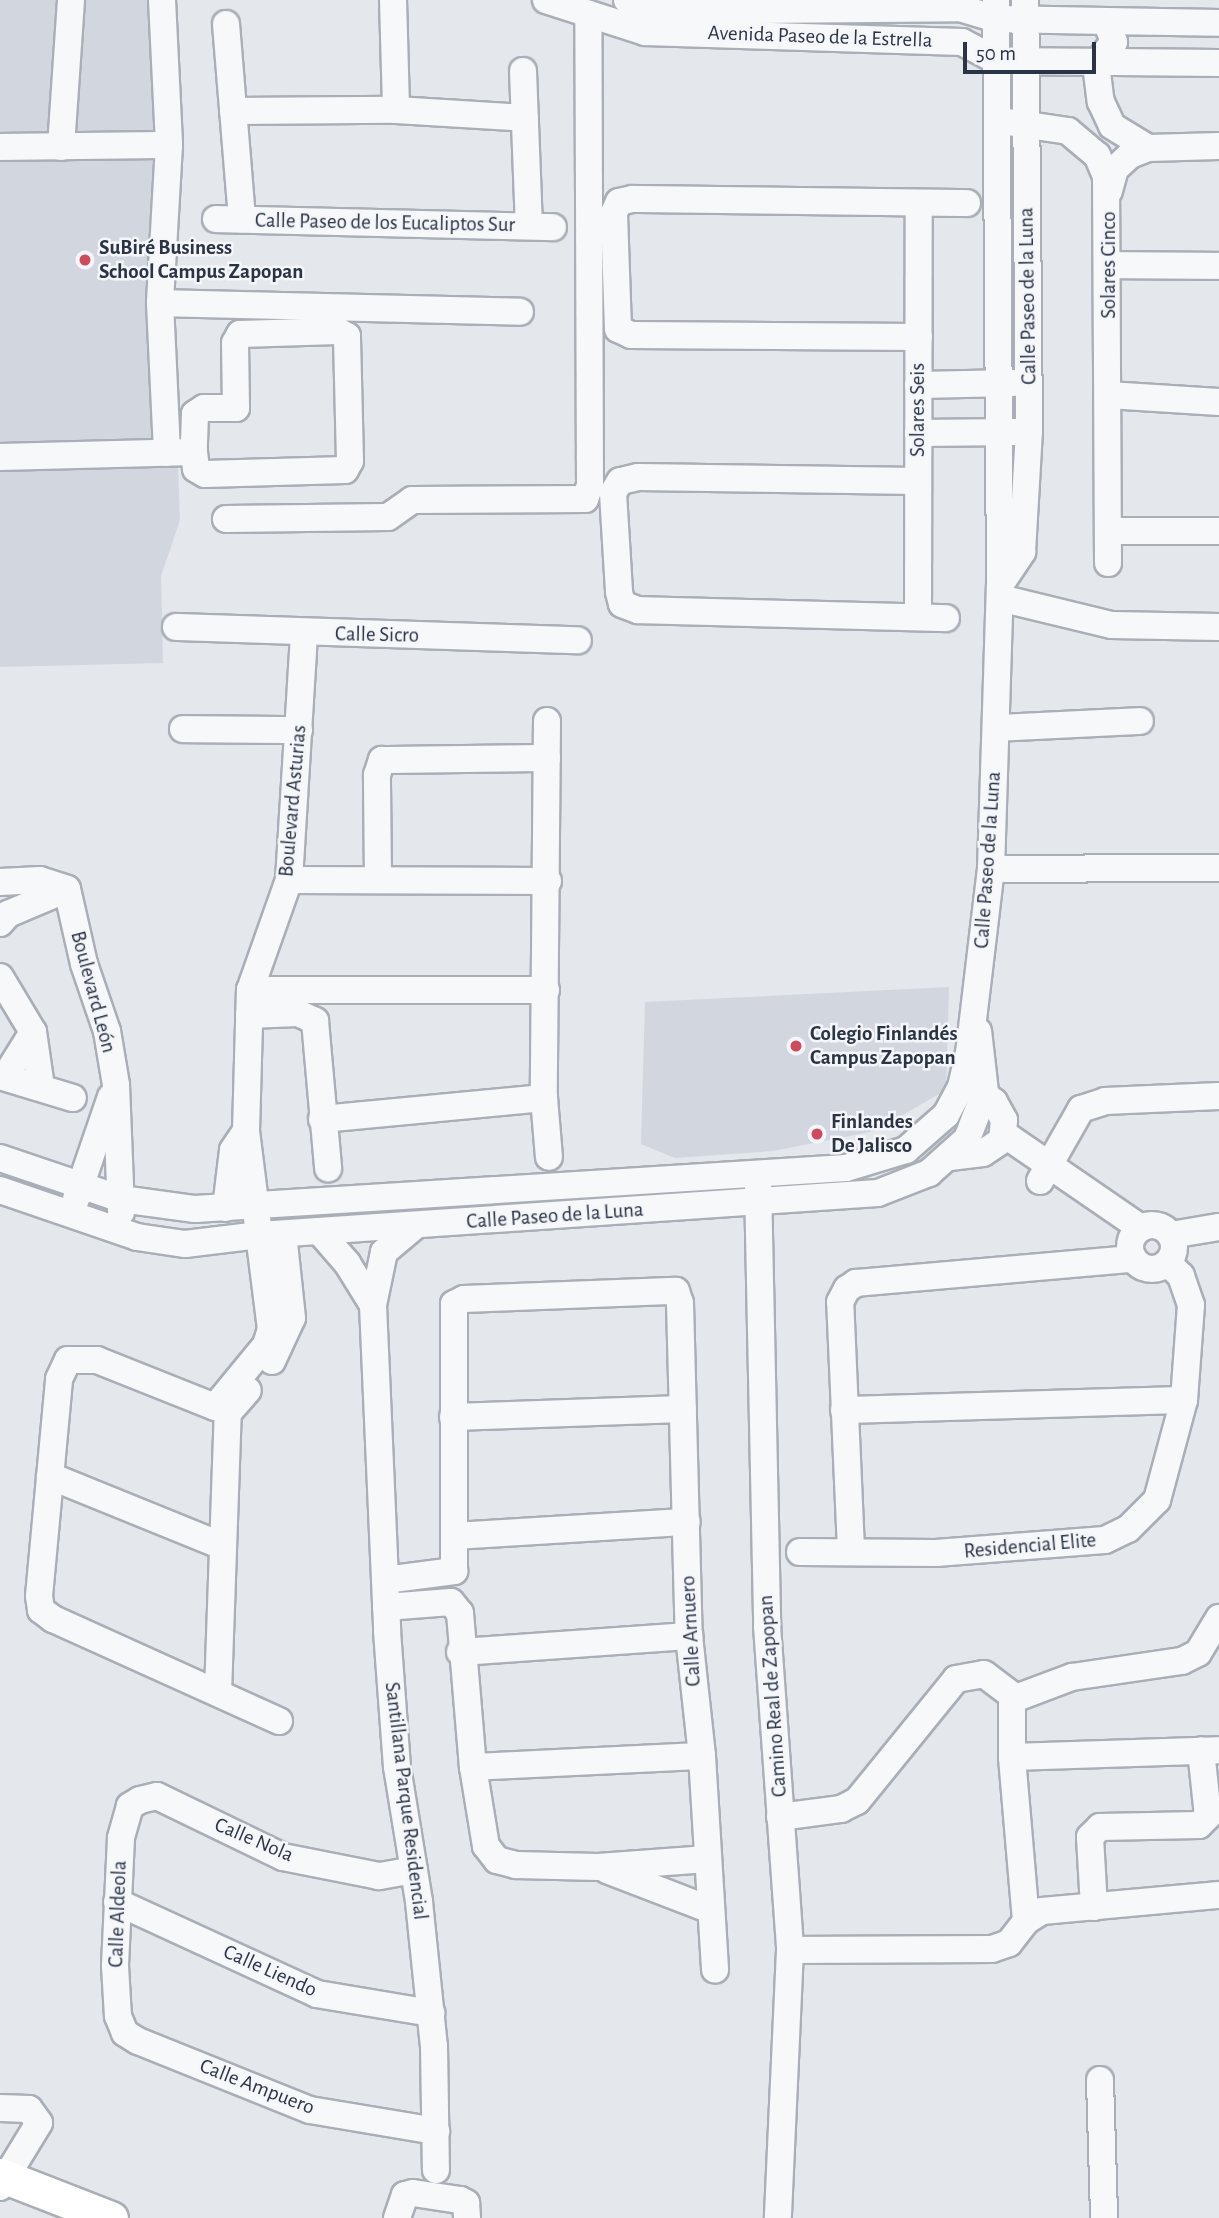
<!DOCTYPE html>
<html>
<head>
<meta charset="utf-8">
<style>
  body { margin:0 }
  #map { position:relative; width:1219px; height:2218px; overflow:hidden; background:#e4e7ec; font-family:"Alegreya Sans",sans-serif }
  div>[style] { position:absolute }
  [style*='--x'] { left:calc(var(--x)*1px); top:calc(var(--y)*1px); width:calc(var(--w)*1px); rotate:calc(var(--a)*1deg) }
  .built>* { inset:0; background:#d2d6de }
  .roads { filter:drop-shadow(2px 0 #a9aeb7) drop-shadow(-2px 0 #a9aeb7) drop-shadow(0 2px #a9aeb7) drop-shadow(0 -2px #a9aeb7) }
  .minor>* { height:26px; margin:-13px; padding:0 13px; transform-origin:13px; border-radius:13px; background:#f7f8fa }
  .minor>.ring { margin:-13px; padding:0; box-sizing:content-box; background:none; border:26px solid #f7f8fa; border-radius:50% }
  .major>* { height:33px; margin:-16.5px; padding:0 16.5px; transform-origin:16.5px; border-radius:16.5px; background:#fff }
  .dots>* { width:19px; height:19px; translate:-50% -50%; box-sizing:border-box; border:4px solid #f4f6f9; border-radius:50% }
  span { translate:-50% -50%; white-space:nowrap; text-align:center; line-height:1.15; -webkit-text-stroke:5px #f4f6f9; paint-order:stroke }
  .street-label { font-size:21px; color:#2b3445 }
  .poi-label { font-size:21px; color:#2b3445; font-weight:700 }
  .left { translate:0 -50%; text-align:left }
  .scale { position:absolute; left:963px; top:42px; width:133px; height:32px; box-sizing:border-box; border:4px solid #2b3445; border-top:0; padding-left:9px; font-size:21px; line-height:24px; white-space:nowrap; color:#2b3445; -webkit-text-stroke:5px #f4f6f9; paint-order:stroke }
</style>
</head>
<body>
<div id="map">
  <div class="built">
    <div style="clip-path:polygon(0 0,161px 0,180px 520px,161px 576px,163px 663px,0 667px)"></div>
    <div style="clip-path:polygon(949px 987px,946px 1090px,875px 1131px,773px 1151px,675px 1158px,641px 1144px,645px 1002px)"></div>
  </div>
  <div class="roads">
    <div class="minor">
      <div style="--x:162;--y:0;--w:145;--a:87.2"></div>
      <div style="--x:169;--y:145;--w:158;--a:93.3"></div>
      <div style="--x:160;--y:303;--w:150;--a:87.3"></div>
      <div style="--x:393;--y:0;--w:110;--a:88.4"></div>
      <div style="--x:546;--y:0;--w:104;--a:17.9"></div>
      <div style="--x:645;--y:32;--w:317;--a:1.8"></div>
      <div style="--x:962;--y:42;--w:40;--a:28"></div>
      <div style="--x:997;--y:61;--w:222;--a:0.5"></div>
      <div style="--x:627;--y:0;--w:20;--a:33"></div>
      <div style="--x:644;--y:11;--w:316;--a:-0.5"></div>
      <div style="--x:960;--y:8;--w:39;--a:17"></div>
      <div style="--x:997;--y:19;--w:222;--a:1"></div>
      <div style="--x:1106;--y:21;--w:22;--a:69"></div>
      <div style="--x:1114;--y:42;--w:28;--a:129"></div>
      <div style="--x:1096;--y:64;--w:38;--a:83"></div>
      <div style="--x:1101;--y:102;--w:26;--a:65"></div>
      <div style="--x:1112;--y:126;--w:42;--a:31.4"></div>
      <div style="--x:1148;--y:148;--w:71;--a:-1.6"></div>
      <div style="--x:226;--y:24;--w:196;--a:85.3"></div>
      <div style="--x:523;--y:71;--w:155;--a:87.8"></div>
      <div style="--x:233;--y:111;--w:163;--a:-0.4"></div>
      <div style="--x:396;--y:110;--w:129;--a:3.5"></div>
      <div style="--x:1008;--y:122;--w:61;--a:8.5"></div>
      <div style="--x:1068;--y:131;--w:38;--a:40"></div>
      <div style="--x:1097;--y:155;--w:23;--a:67"></div>
      <div style="--x:1106;--y:176;--w:387;--a:89.7"></div>
      <div style="--x:0;--y:147;--w:169;--a:-0.7"></div>
      <div style="--x:61;--y:147;--w:147;--a:-86.1"></div>
      <div style="--x:1109;--y:191;--w:23;--a:-75"></div>
      <div style="--x:1115;--y:169;--w:21;--a:-43"></div>
      <div style="--x:1130;--y:155;--w:19;--a:-21"></div>
      <div style="--x:216;--y:219;--w:337;--a:1.4"></div>
      <div style="--x:1109;--y:265;--w:110;--a:0.5"></div>
      <div style="--x:160;--y:303;--w:360;--a:1.4"></div>
      <div style="--x:919;--y:337;--w:288;--a:-179.6"></div>
      <div style="--x:631;--y:335;--w:14;--a:-155"></div>
      <div style="--x:618;--y:329;--w:116;--a:-92"></div>
      <div style="--x:614;--y:213;--w:12;--a:-66"></div>
      <div style="--x:619;--y:202;--w:13;--a:-13"></div>
      <div style="--x:632;--y:199;--w:335;--a:0.7"></div>
      <div style="--x:918;--y:385;--w:95;--a:-1.2"></div>
      <div style="--x:1108;--y:395;--w:111;--a:3.6"></div>
      <div style="--x:918;--y:433;--w:97;--a:-0.6"></div>
      <div style="--x:0;--y:457;--w:194;--a:-1.5"></div>
      <div style="--x:194;--y:452;--w:17;--a:83"></div>
      <div style="--x:196;--y:469;--w:10;--a:29"></div>
      <div style="--x:205;--y:474;--w:140;--a:-1.6"></div>
      <div style="--x:345;--y:470;--w:10;--a:-61"></div>
      <div style="--x:350;--y:461;--w:125;--a:-91.4"></div>
      <div style="--x:347;--y:336;--w:10;--a:-151"></div>
      <div style="--x:338;--y:331;--w:98;--a:178.2"></div>
      <div style="--x:240;--y:334;--w:10;--a:119"></div>
      <div style="--x:235;--y:343;--w:65;--a:89.1"></div>
      <div style="--x:236;--y:408;--w:32;--a:180"></div>
      <div style="--x:204;--y:408;--w:11;--a:146"></div>
      <div style="--x:195;--y:414;--w:38;--a:92"></div>
      <div style="--x:918;--y:481;--w:280;--a:-179.2"></div>
      <div style="--x:638;--y:477;--w:18;--a:167"></div>
      <div style="--x:620;--y:481;--w:14;--a:120"></div>
      <div style="--x:613;--y:493;--w:99;--a:86.5"></div>
      <div style="--x:619;--y:592;--w:12;--a:76"></div>
      <div style="--x:622;--y:604;--w:17;--a:21"></div>
      <div style="--x:638;--y:610;--w:308;--a:1.5"></div>
      <div style="--x:226;--y:519;--w:162;--a:-0.7"></div>
      <div style="--x:388;--y:517;--w:29;--a:-35"></div>
      <div style="--x:412;--y:500;--w:173;--a:-0.3"></div>
      <div style="--x:585;--y:499;--w:15;--a:-70"></div>
      <div style="--x:590;--y:485;--w:471;--a:-90.2"></div>
      <div style="--x:1108;--y:531;--w:111;--a:0"></div>
      <div style="--x:1000;--y:585;--w:40;--a:-56"></div>
      <div style="--x:1022;--y:552;--w:120;--a:-86.7"></div>
      <div style="--x:1029;--y:432;--w:432;--a:-90.5"></div>
      <div style="--x:1000;--y:598;--w:115;--a:13.6"></div>
      <div style="--x:1112;--y:625;--w:107;--a:1.1"></div>
      <div style="--x:918;--y:617;--w:414;--a:-89.9"></div>
      <div style="--x:176;--y:627;--w:402;--a:1.9"></div>
      <div style="--x:547;--y:721;--w:377;--a:90.5"></div>
      <div style="--x:544;--y:1098;--w:59;--a:85.2"></div>
      <div style="--x:997;--y:728;--w:143;--a:-2.8"></div>
      <div style="--x:183;--y:729;--w:116;--a:0.5"></div>
      <div style="--x:991;--y:869;--w:228;--a:-0.3"></div>
      <div style="--x:378;--y:879;--w:104;--a:-90.6"></div>
      <div style="--x:377;--y:775;--w:16;--a:-72"></div>
      <div style="--x:382;--y:760;--w:165;--a:-0.7"></div>
      <div style="--x:289;--y:880;--w:259;--a:0.2"></div>
      <div style="--x:0;--y:882;--w:40;--a:-2.9"></div>
      <div style="--x:40;--y:880;--w:28;--a:18"></div>
      <div style="--x:67;--y:889;--w:77;--a:77.2"></div>
      <div style="--x:84;--y:964;--w:71;--a:71.1"></div>
      <div style="--x:107;--y:1031;--w:55;--a:80.5"></div>
      <div style="--x:116;--y:1085;--w:127;--a:87.7"></div>
      <div style="--x:0;--y:923;--w:12;--a:-48"></div>
      <div style="--x:8;--y:914;--w:64;--a:-23"></div>
      <div style="--x:0;--y:977;--w:64;--a:59"></div>
      <div style="--x:33;--y:1032;--w:53;--a:121.9"></div>
      <div style="--x:250;--y:990;--w:296;--a:0"></div>
      <div style="--x:249;--y:1015;--w:49;--a:-2.3"></div>
      <div style="--x:298;--y:1013;--w:19;--a:25"></div>
      <div style="--x:315;--y:1021;--w:148;--a:84.9"></div>
      <div style="--x:33;--y:1032;--w:56;--a:81.7"></div>
      <div style="--x:0;--y:1076;--w:76;--a:16.8"></div>
      <div style="--x:322;--y:1119;--w:223;--a:-5.4"></div>
      <div style="--x:1004;--y:1134;--w:166;--a:34.5"></div>
      <div style="--x:950;--y:1157;--w:33;--a:-7"></div>
      <div style="--x:983;--y:1153;--w:23;--a:-34"></div>
      <div style="--x:1002;--y:1140;--w:20;--a:-84"></div>
      <div style="--x:1004;--y:1120;--w:21;--a:-119"></div>
      <div style="--x:994;--y:1102;--w:21;--a:-143"></div>
      <div style="--x:0;--y:1158;--w:128;--a:18.7"></div>
      <div style="--x:121;--y:1199;--w:75;--a:7.7"></div>
      <div style="--x:195;--y:1209;--w:652;--a:-3.6"></div>
      <div style="--x:846;--y:1168;--w:63;--a:-16.7"></div>
      <div style="--x:906;--y:1150;--w:53;--a:-41.2"></div>
      <div style="--x:946;--y:1115;--w:32;--a:-62"></div>
      <div style="--x:961;--y:1087;--w:35;--a:-77"></div>
      <div style="--x:969;--y:1053;--w:185;--a:-83.2"></div>
      <div style="--x:991;--y:869;--w:284;--a:-88.2"></div>
      <div style="--x:1000;--y:585;--w:585;--a:-90.39"></div>
      <div style="--x:1040;--y:1181;--w:83;--a:-60.3"></div>
      <div style="--x:1081;--y:1109;--w:25;--a:-18"></div>
      <div style="--x:1105;--y:1101;--w:114;--a:-2.5"></div>
      <div style="--x:758;--y:1185;--w:441;--a:88.8"></div>
      <div style="--x:767;--y:1626;--w:325;--a:85.9"></div>
      <div style="--x:790;--y:1950;--w:268;--a:92.6"></div>
      <div style="--x:0;--y:1190;--w:145;--a:18.9"></div>
      <div style="--x:137;--y:1237;--w:49;--a:8.3"></div>
      <div style="--x:185;--y:1244;--w:75;--a:-6.9"></div>
      <div style="--x:259;--y:1235;--w:620;--a:-3.88"></div>
      <div style="--x:878;--y:1193;--w:55;--a:-21.4"></div>
      <div style="--x:929;--y:1173;--w:51;--a:-41.8"></div>
      <div style="--x:967;--y:1139;--w:50;--a:-69"></div>
      <div style="--x:985;--y:1092;--w:61;--a:-96.5"></div>
      <div style="--x:76;--y:1199;--w:108;--a:-71.1"></div>
      <div style="--x:226;--y:1208;--w:58;--a:-83.1"></div>
      <div style="--x:233;--y:1150;--w:23;--a:-56"></div>
      <div class="ring" style="left:1130px;top:1225px;width:18px;height:18px"></div>
      <div style="--x:416;--y:1225;--w:42;--a:139.8"></div>
      <div style="--x:384;--y:1252;--w:54;--a:101.7"></div>
      <div style="--x:373;--y:1305;--w:326;--a:87.5"></div>
      <div style="--x:387;--y:1631;--w:136;--a:85.8"></div>
      <div style="--x:397;--y:1767;--w:137;--a:80.7"></div>
      <div style="--x:419;--y:1902;--w:145;--a:84.1"></div>
      <div style="--x:434;--y:2046;--w:124;--a:89.1"></div>
      <div style="--x:319;--y:1231;--w:43;--a:48.8"></div>
      <div style="--x:347;--y:1263;--w:49;--a:58.2"></div>
      <div style="--x:1171;--y:1235;--w:49;--a:-9.5"></div>
      <div style="--x:272;--y:1361;--w:47;--a:-65.1"></div>
      <div style="--x:292;--y:1318;--w:84;--a:-96.1"></div>
      <div style="--x:844;--y:1410;--w:340;--a:-1.7"></div>
      <div style="--x:453;--y:1417;--w:230;--a:-2"></div>
      <div style="--x:50;--y:1476;--w:186;--a:22.1"></div>
      <div style="--x:455;--y:1536;--w:232;--a:-3.5"></div>
      <div style="--x:851;--y:1550;--w:248;--a:-92.5"></div>
      <div style="--x:840;--y:1302;--w:15;--a:-62"></div>
      <div style="--x:847;--y:1289;--w:11;--a:-34"></div>
      <div style="--x:856;--y:1283;--w:278;--a:-5"></div>
      <div style="--x:800;--y:1552;--w:136;--a:0.4"></div>
      <div style="--x:936;--y:1553;--w:169;--a:-4.4"></div>
      <div style="--x:1105;--y:1540;--w:25;--a:-26"></div>
      <div style="--x:1128;--y:1529;--w:41;--a:-45"></div>
      <div style="--x:1157;--y:1500;--w:104;--a:-74.9"></div>
      <div style="--x:1184;--y:1400;--w:95;--a:-85.8"></div>
      <div style="--x:1191;--y:1305;--w:31;--a:-109"></div>
      <div style="--x:1181;--y:1276;--w:18;--a:-135"></div>
      <div style="--x:385;--y:1580;--w:70;--a:-7.4"></div>
      <div style="--x:454;--y:1571;--w:267;--a:-90"></div>
      <div style="--x:454;--y:1304;--w:11;--a:-27"></div>
      <div style="--x:464;--y:1299;--w:212;--a:-2.2"></div>
      <div style="--x:676;--y:1291;--w:13;--a:72"></div>
      <div style="--x:680;--y:1303;--w:333;--a:88.5"></div>
      <div style="--x:689;--y:1636;--w:121;--a:83.8"></div>
      <div style="--x:702;--y:1756;--w:214;--a:86.5"></div>
      <div style="--x:386;--y:1607;--w:65;--a:-4.4"></div>
      <div style="--x:451;--y:1602;--w:14;--a:51"></div>
      <div style="--x:460;--y:1613;--w:155;--a:85.2"></div>
      <div style="--x:473;--y:1767;--w:80;--a:80.7"></div>
      <div style="--x:486;--y:1846;--w:18;--a:52"></div>
      <div style="--x:497;--y:1860;--w:20;--a:15"></div>
      <div style="--x:516;--y:1865;--w:82;--a:1.4"></div>
      <div style="--x:598;--y:1867;--w:110;--a:-4.2"></div>
      <div style="--x:460;--y:1652;--w:230;--a:-4"></div>
      <div style="--x:218;--y:1693;--w:280;--a:-88"></div>
      <div style="--x:228;--y:1413;--w:30;--a:-49"></div>
      <div style="--x:279;--y:1721;--w:248;--a:-155.7"></div>
      <div style="--x:53;--y:1619;--w:15;--a:-143"></div>
      <div style="--x:41;--y:1610;--w:14;--a:-98"></div>
      <div style="--x:39;--y:1596;--w:218;--a:-84.7"></div>
      <div style="--x:59;--y:1379;--w:21;--a:-65"></div>
      <div style="--x:68;--y:1360;--w:29;--a:0"></div>
      <div style="--x:97;--y:1360;--w:127;--a:21.7"></div>
      <div style="--x:215;--y:1407;--w:80;--a:-50.6"></div>
      <div style="--x:266;--y:1345;--w:17;--a:-73"></div>
      <div style="--x:271;--y:1329;--w:200;--a:-97.2"></div>
      <div style="--x:246;--y:1131;--w:141;--a:-88.4"></div>
      <div style="--x:250;--y:990;--w:117;--a:-70.5"></div>
      <div style="--x:289;--y:880;--w:247;--a:-86.5"></div>
      <div style="--x:1012;--y:1757;--w:53;--a:-90"></div>
      <div style="--x:1012;--y:1704;--w:7;--a:-56"></div>
      <div style="--x:1016;--y:1698;--w:60;--a:-20.6"></div>
      <div style="--x:1072;--y:1677;--w:111;--a:-8.3"></div>
      <div style="--x:1182;--y:1661;--w:18;--a:-27"></div>
      <div style="--x:1198;--y:1653;--w:41;--a:-59"></div>
      <div style="--x:473;--y:1767;--w:229;--a:-2.8"></div>
      <div style="--x:780;--y:1817;--w:62;--a:-7.5"></div>
      <div style="--x:841;--y:1809;--w:18;--a:-27"></div>
      <div style="--x:857;--y:1801;--w:157;--a:-50.9"></div>
      <div style="--x:956;--y:1679;--w:28;--a:-10"></div>
      <div style="--x:984;--y:1674;--w:40;--a:37"></div>
      <div style="--x:414;--y:1870;--w:36;--a:170"></div>
      <div style="--x:379;--y:1876;--w:98;--a:-168.8"></div>
      <div style="--x:283;--y:1857;--w:140;--a:-154.2"></div>
      <div style="--x:157;--y:1796;--w:17;--a:167"></div>
      <div style="--x:140;--y:1800;--w:12;--a:149"></div>
      <div style="--x:130;--y:1806;--w:33;--a:106"></div>
      <div style="--x:121;--y:1838;--w:128;--a:92.7"></div>
      <div style="--x:115;--y:1966;--w:50;--a:86.6"></div>
      <div style="--x:118;--y:2016;--w:18;--a:68"></div>
      <div style="--x:125;--y:2033;--w:15;--a:32"></div>
      <div style="--x:138;--y:2041;--w:185;--a:21.9"></div>
      <div style="--x:310;--y:2110;--w:128;--a:9.5"></div>
      <div style="--x:607;--y:1870;--w:111;--a:21"></div>
      <div style="--x:117;--y:1902;--w:220;--a:24.7"></div>
      <div style="--x:317;--y:1994;--w:116;--a:9.5"></div>
      <div style="--x:1094;--y:1907;--w:70;--a:-93.3"></div>
      <div style="--x:1090;--y:1837;--w:14;--a:-45"></div>
      <div style="--x:1100;--y:1827;--w:99;--a:-1.2"></div>
      <div style="--x:1199;--y:1825;--w:13;--a:-45"></div>
      <div style="--x:1208;--y:1816;--w:66;--a:-96.1"></div>
      <div style="--x:1026;--y:1921;--w:165;--a:-94.9"></div>
      <div style="--x:1012;--y:1757;--w:207;--a:-1.9"></div>
      <div style="--x:790;--y:1950;--w:202;--a:-0.3"></div>
      <div style="--x:992;--y:1949;--w:18;--a:-19"></div>
      <div style="--x:1009;--y:1943;--w:28;--a:-52"></div>
      <div style="--x:1026;--y:1921;--w:19;--a:-32"></div>
      <div style="--x:1042;--y:1911;--w:178;--a:-5.2"></div>
      <div style="--x:1100;--y:2080;--w:138;--a:88.3"></div>
      <div style="--x:0;--y:2108;--w:29;--a:2"></div>
      <div style="--x:29;--y:2109;--w:17;--a:54"></div>
      <div style="--x:39;--y:2123;--w:75;--a:121.4"></div>
      <div style="--x:397;--y:2218;--w:24;--a:-71"></div>
      <div style="--x:405;--y:2195;--w:8;--a:-14"></div>
      <div style="--x:413;--y:2193;--w:48;--a:8.5"></div>
      <div style="--x:460;--y:2200;--w:7;--a:27"></div>
      <div style="--x:466;--y:2203;--w:15;--a:86"></div>
    </div>
    <div class="major">
      <div style="--x:0;--y:2175;--w:119;--a:21.2"></div>
    </div>
  </div>
  <div class="dots">
    <div style="left:85px;top:260px;background:#d1495b"></div>
    <div style="left:796px;top:1046px;background:#d1495b"></div>
    <div style="left:817px;top:1134px;background:#d1495b"></div>
  </div>
  <div class="street-label">
    <span style="left:820px;top:37px;rotate:2deg">Avenida Paseo de la Estrella</span>
    <span style="left:385px;top:223px;rotate:1deg">Calle Paseo de los Eucaliptos Sur</span>
    <span style="left:1109px;top:265px;rotate:-90deg">Solares Cinco</span>
    <span style="left:1028px;top:296px;rotate:-91deg">Calle Paseo de la Luna</span>
    <span style="left:918px;top:410px;rotate:-90deg">Solares Seis</span>
    <span style="left:377px;top:635px;rotate:1deg">Calle Sicro</span>
    <span style="left:293px;top:801px;rotate:-85deg">Boulevard Asturias</span>
    <span style="left:988px;top:860px;rotate:-86deg">Calle Paseo de la Luna</span>
    <span style="left:93px;top:992px;rotate:75deg">Boulevard León</span>
    <span style="left:555px;top:1216px;rotate:-4deg">Calle Paseo de la Luna</span>
    <span style="left:1030px;top:1546px;rotate:-5deg">Residencial Elite</span>
    <span style="left:691px;top:1631px;rotate:-93deg">Calle Arnuero</span>
    <span style="left:773px;top:1696px;rotate:-94deg">Camino Real de Zapopan</span>
    <span style="left:406px;top:1801px;rotate:83deg">Santillana Parque Residencial</span>
    <span style="left:254px;top:1840px;rotate:23deg">Calle Nola</span>
    <span style="left:118px;top:1914px;rotate:-88deg">Calle Aldeola</span>
    <span style="left:270px;top:1971px;rotate:24deg">Calle Liendo</span>
    <span style="left:257px;top:2087px;rotate:21deg">Calle Ampuero</span>
  </div>
  <div class="poi-label">
    <span class="left" style="left:99px;top:260px">SuBiré Business<br>School Campus Zapopan</span>
    <span class="left" style="left:810px;top:1046px">Colegio Finlandés<br>Campus Zapopan</span>
    <span class="left" style="left:831px;top:1134px">Finlandes<br>De Jalisco</span>
  </div>
  <div class="scale">50 m</div>
</div>
</body>
</html>
